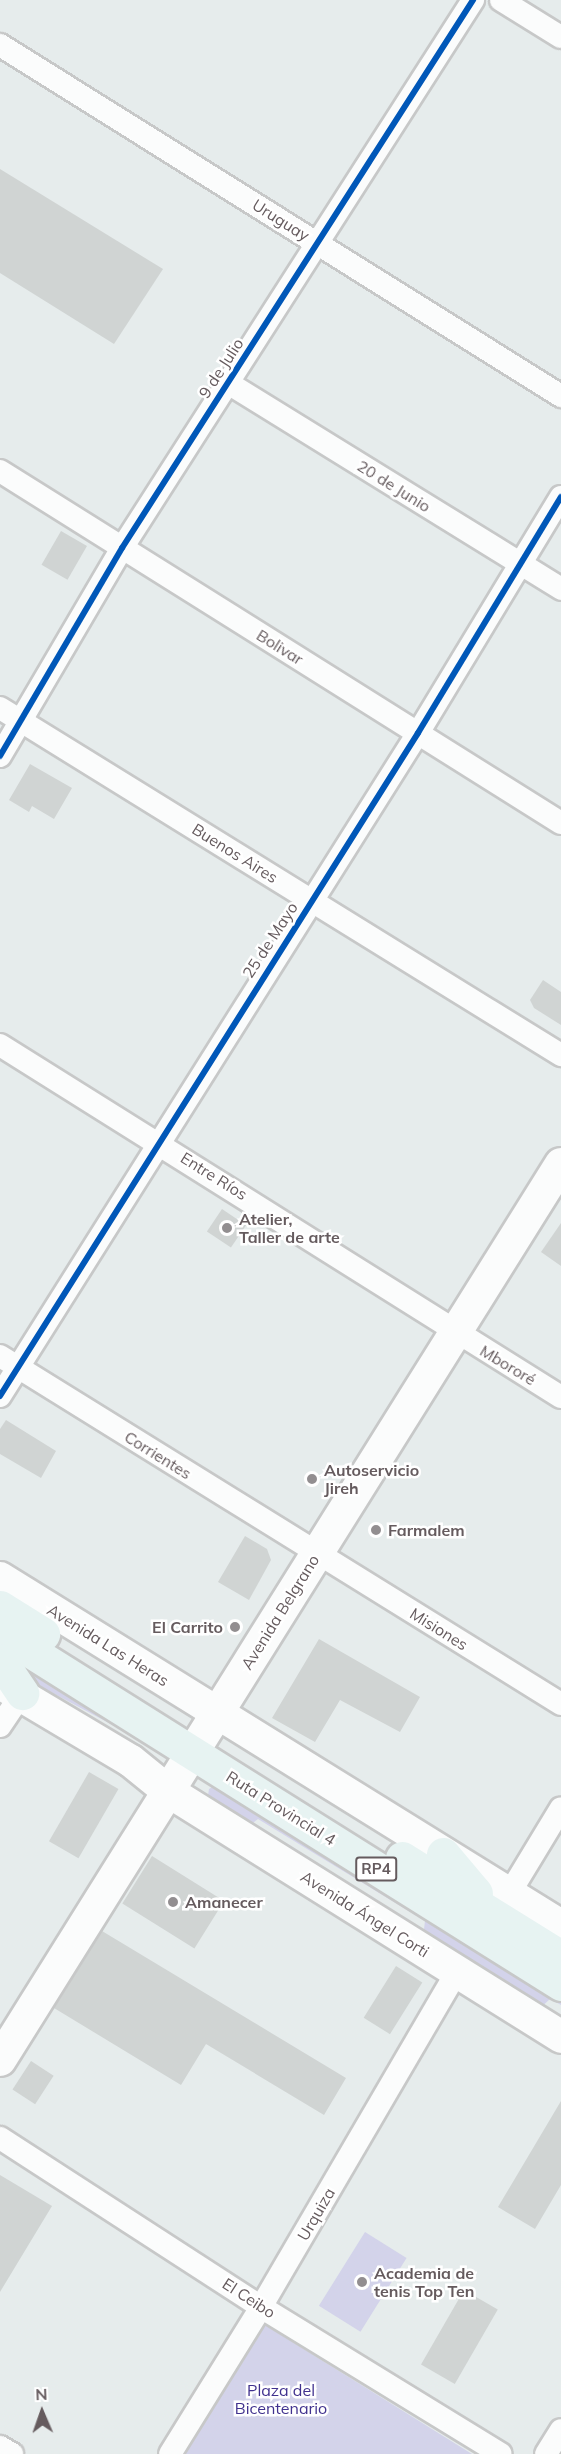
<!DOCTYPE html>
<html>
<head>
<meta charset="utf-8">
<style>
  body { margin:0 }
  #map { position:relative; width:561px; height:2454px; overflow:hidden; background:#e6ecec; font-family:Mulish,sans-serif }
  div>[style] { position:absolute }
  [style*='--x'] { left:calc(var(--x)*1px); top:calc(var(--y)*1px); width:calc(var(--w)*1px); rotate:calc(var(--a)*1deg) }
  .green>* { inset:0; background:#d3d3ea; transform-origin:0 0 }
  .building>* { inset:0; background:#d0d4d3; transform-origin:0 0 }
  .roads { filter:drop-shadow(2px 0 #c7c8c8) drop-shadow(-2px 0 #c7c8c8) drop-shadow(0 2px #c7c8c8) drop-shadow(0 -2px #c7c8c8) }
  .street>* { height:22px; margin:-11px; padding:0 11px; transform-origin:11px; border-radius:11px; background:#fbfcfc }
  .secondary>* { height:32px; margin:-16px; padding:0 16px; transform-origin:16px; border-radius:16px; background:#fbfcfc }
  .primary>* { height:33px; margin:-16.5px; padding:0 16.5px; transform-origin:16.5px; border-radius:16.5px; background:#e7f3f2 }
  .cycleway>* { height:6px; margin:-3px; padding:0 3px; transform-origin:3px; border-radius:3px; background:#0057b8 }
  .dots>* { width:16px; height:16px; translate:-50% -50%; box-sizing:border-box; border:3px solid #fff; border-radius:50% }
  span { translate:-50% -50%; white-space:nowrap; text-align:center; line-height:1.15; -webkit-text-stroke:5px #fff; paint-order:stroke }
  .shield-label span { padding:2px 4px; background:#fff; border:2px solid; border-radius:4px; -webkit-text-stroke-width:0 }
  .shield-label { font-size:15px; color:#655b5e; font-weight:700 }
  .street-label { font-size:16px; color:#655b5e }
  .poi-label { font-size:16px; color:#655b5e; font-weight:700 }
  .left { translate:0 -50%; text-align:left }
  .right { translate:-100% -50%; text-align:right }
  .park-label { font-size:16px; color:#40318e }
  .north { position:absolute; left:12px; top:2382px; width:60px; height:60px; -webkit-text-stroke:4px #fff; paint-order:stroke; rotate:358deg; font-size:16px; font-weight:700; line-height:24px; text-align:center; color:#655b5e }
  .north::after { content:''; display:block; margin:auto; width:21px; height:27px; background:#655b5e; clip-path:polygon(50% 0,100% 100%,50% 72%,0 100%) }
</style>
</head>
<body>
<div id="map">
  <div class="green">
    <div style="clip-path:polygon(8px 1653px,152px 1746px,19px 1675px)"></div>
    <div style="clip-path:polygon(246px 1746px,452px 1878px,243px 1750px)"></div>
    <div style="clip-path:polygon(218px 1783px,561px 1992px,561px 2005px,550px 1999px,538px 2010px,423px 1937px,425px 1921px,258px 1819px,245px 1829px,207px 1802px,209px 1789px)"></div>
    <div style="left:365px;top:2232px;width:49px;height:87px;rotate:32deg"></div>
    <div style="clip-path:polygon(262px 2323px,472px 2454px,183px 2454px)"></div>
  </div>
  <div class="building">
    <div style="clip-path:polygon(0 169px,163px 269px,114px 344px,0 273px)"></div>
    <div style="left:61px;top:531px;width:30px;height:39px;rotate:30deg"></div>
    <div style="clip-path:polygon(30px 764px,72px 788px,54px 819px,32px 806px,29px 812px,9px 800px)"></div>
    <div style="clip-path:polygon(543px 980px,561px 992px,561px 1025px,534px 1008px,530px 1000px)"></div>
    <div style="left:222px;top:1209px;width:29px;height:27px;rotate:34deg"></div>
    <div style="clip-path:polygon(561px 1223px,561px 1266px,541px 1252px)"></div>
    <div style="clip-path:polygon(6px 1420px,56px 1451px,41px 1478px,0 1454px,0 1429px)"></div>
    <div style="clip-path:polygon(245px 1536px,267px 1549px,271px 1560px,249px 1600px,218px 1582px)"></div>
    <div style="clip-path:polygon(319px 1639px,420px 1697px,400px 1732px,340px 1700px,315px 1742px,272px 1718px)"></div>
    <div style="left:89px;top:1772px;width:34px;height:80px;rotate:30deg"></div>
    <div style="left:152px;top:1856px;width:85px;height:56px;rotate:32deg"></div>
    <div style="clip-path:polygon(102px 1931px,346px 2078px,324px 2115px,206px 2044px,181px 2085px,54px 2008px)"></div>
    <div style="left:396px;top:1966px;width:31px;height:61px;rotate:32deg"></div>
    <div style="left:31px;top:2061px;width:27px;height:34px;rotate:33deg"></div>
    <div style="clip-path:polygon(561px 2101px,561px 2185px,535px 2229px,498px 2207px)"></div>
    <div style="clip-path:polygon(0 2175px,52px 2206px,0 2292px)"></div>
    <div style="left:464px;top:2290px;width:39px;height:86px;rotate:30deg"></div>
  </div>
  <div class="roads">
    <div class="street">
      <div style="--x:501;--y:0;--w:70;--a:31.7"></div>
      <div style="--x:0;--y:45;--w:662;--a:32.03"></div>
      <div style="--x:228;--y:383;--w:392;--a:31.7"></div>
      <div style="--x:0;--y:471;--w:662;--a:32.11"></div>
      <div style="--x:0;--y:708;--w:660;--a:31.74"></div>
      <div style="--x:0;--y:756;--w:241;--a:-59.6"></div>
      <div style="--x:122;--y:548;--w:651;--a:-57.36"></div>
      <div style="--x:0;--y:1045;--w:662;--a:32.11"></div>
      <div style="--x:0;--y:1356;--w:660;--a:31.81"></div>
      <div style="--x:0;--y:1396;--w:784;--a:-57.77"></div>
      <div style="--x:418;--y:733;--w:276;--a:-58.8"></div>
      <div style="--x:0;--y:1726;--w:40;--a:-56"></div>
      <div style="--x:509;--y:1894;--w:100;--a:-58.8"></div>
      <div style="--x:0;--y:2138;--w:311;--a:32.9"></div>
      <div style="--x:261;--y:2307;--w:281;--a:31.5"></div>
      <div style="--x:0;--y:2447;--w:14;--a:30"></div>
      <div style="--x:170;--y:2454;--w:173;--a:-58.2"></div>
      <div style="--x:261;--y:2307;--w:388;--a:-59.7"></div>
      <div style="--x:546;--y:2454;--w:28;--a:-58"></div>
    </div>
    <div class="secondary">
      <div style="--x:0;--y:1578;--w:660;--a:31.81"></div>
      <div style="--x:0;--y:1683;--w:152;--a:30.8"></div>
      <div style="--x:131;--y:1761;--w:48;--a:39"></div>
      <div style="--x:168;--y:1791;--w:464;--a:32"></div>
      <div style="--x:0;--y:2060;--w:1057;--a:-57.95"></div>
    </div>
    <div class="primary">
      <div style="--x:0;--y:1607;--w:51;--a:32.1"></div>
      <div style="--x:0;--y:1632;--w:662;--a:32.11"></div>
      <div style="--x:0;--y:1660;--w:40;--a:56"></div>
      <div style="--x:443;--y:1854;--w:51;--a:49.8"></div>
      <div style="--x:402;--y:1858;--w:187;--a:31.9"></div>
    </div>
  </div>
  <div class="cycleway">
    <div style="--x:0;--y:756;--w:241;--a:-59.6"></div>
    <div style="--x:122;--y:548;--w:651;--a:-57.36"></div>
    <div style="--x:0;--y:1396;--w:784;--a:-57.77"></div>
    <div style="--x:418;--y:733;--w:276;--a:-58.8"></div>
  </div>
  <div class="dots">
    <div style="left:227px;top:1228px;background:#928e90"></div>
    <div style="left:312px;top:1479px;background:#928e90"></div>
    <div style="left:376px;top:1530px;background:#928e90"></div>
    <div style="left:235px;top:1627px;background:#928e90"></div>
    <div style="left:173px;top:1902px;background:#928e90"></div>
    <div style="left:362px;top:2282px;background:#928e90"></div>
  </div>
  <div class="shield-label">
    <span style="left:376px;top:1869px">RP4</span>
  </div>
  <div class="street-label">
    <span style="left:281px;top:220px;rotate:32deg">Uruguay</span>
    <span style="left:221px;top:368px;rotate:-57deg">9 de Julio</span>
    <span style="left:394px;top:486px;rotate:32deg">20 de Junio</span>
    <span style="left:280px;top:647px;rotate:32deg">Bolivar</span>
    <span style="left:235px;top:853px;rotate:32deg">Buenos Aires</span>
    <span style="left:270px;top:940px;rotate:-57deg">25 de Mayo</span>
    <span style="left:214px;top:1176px;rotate:32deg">Entre Ríos</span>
    <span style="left:508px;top:1365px;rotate:31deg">Mbororé</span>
    <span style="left:158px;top:1455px;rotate:32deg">Corrientes</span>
    <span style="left:280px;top:1612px;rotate:-58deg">Avenida Belgrano</span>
    <span style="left:439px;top:1629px;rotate:32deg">Misiones</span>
    <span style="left:108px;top:1645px;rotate:32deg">Avenida Las Heras</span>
    <span style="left:281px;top:1808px;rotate:32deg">Ruta Provincial 4</span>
    <span style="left:365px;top:1914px;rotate:32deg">Avenida Ángel Corti</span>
    <span style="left:316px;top:2214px;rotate:-60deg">Urquiza</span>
    <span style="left:249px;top:2298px;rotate:33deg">El Ceibo</span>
  </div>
  <div class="poi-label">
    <span class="left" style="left:239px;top:1228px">Atelier,<br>Taller de arte</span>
    <span class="left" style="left:324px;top:1479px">Autoservicio<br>Jireh</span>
    <span class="left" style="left:388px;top:1530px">Farmalem</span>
    <span class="right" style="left:223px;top:1627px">El Carrito</span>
    <span class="left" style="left:185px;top:1902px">Amanecer</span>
    <span class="left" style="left:374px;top:2282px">Academia de<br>tenis Top Ten</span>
  </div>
  <div class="park-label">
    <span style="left:281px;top:2399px">Plaza del<br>Bicentenario</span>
  </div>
  <div class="north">N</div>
</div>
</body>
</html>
